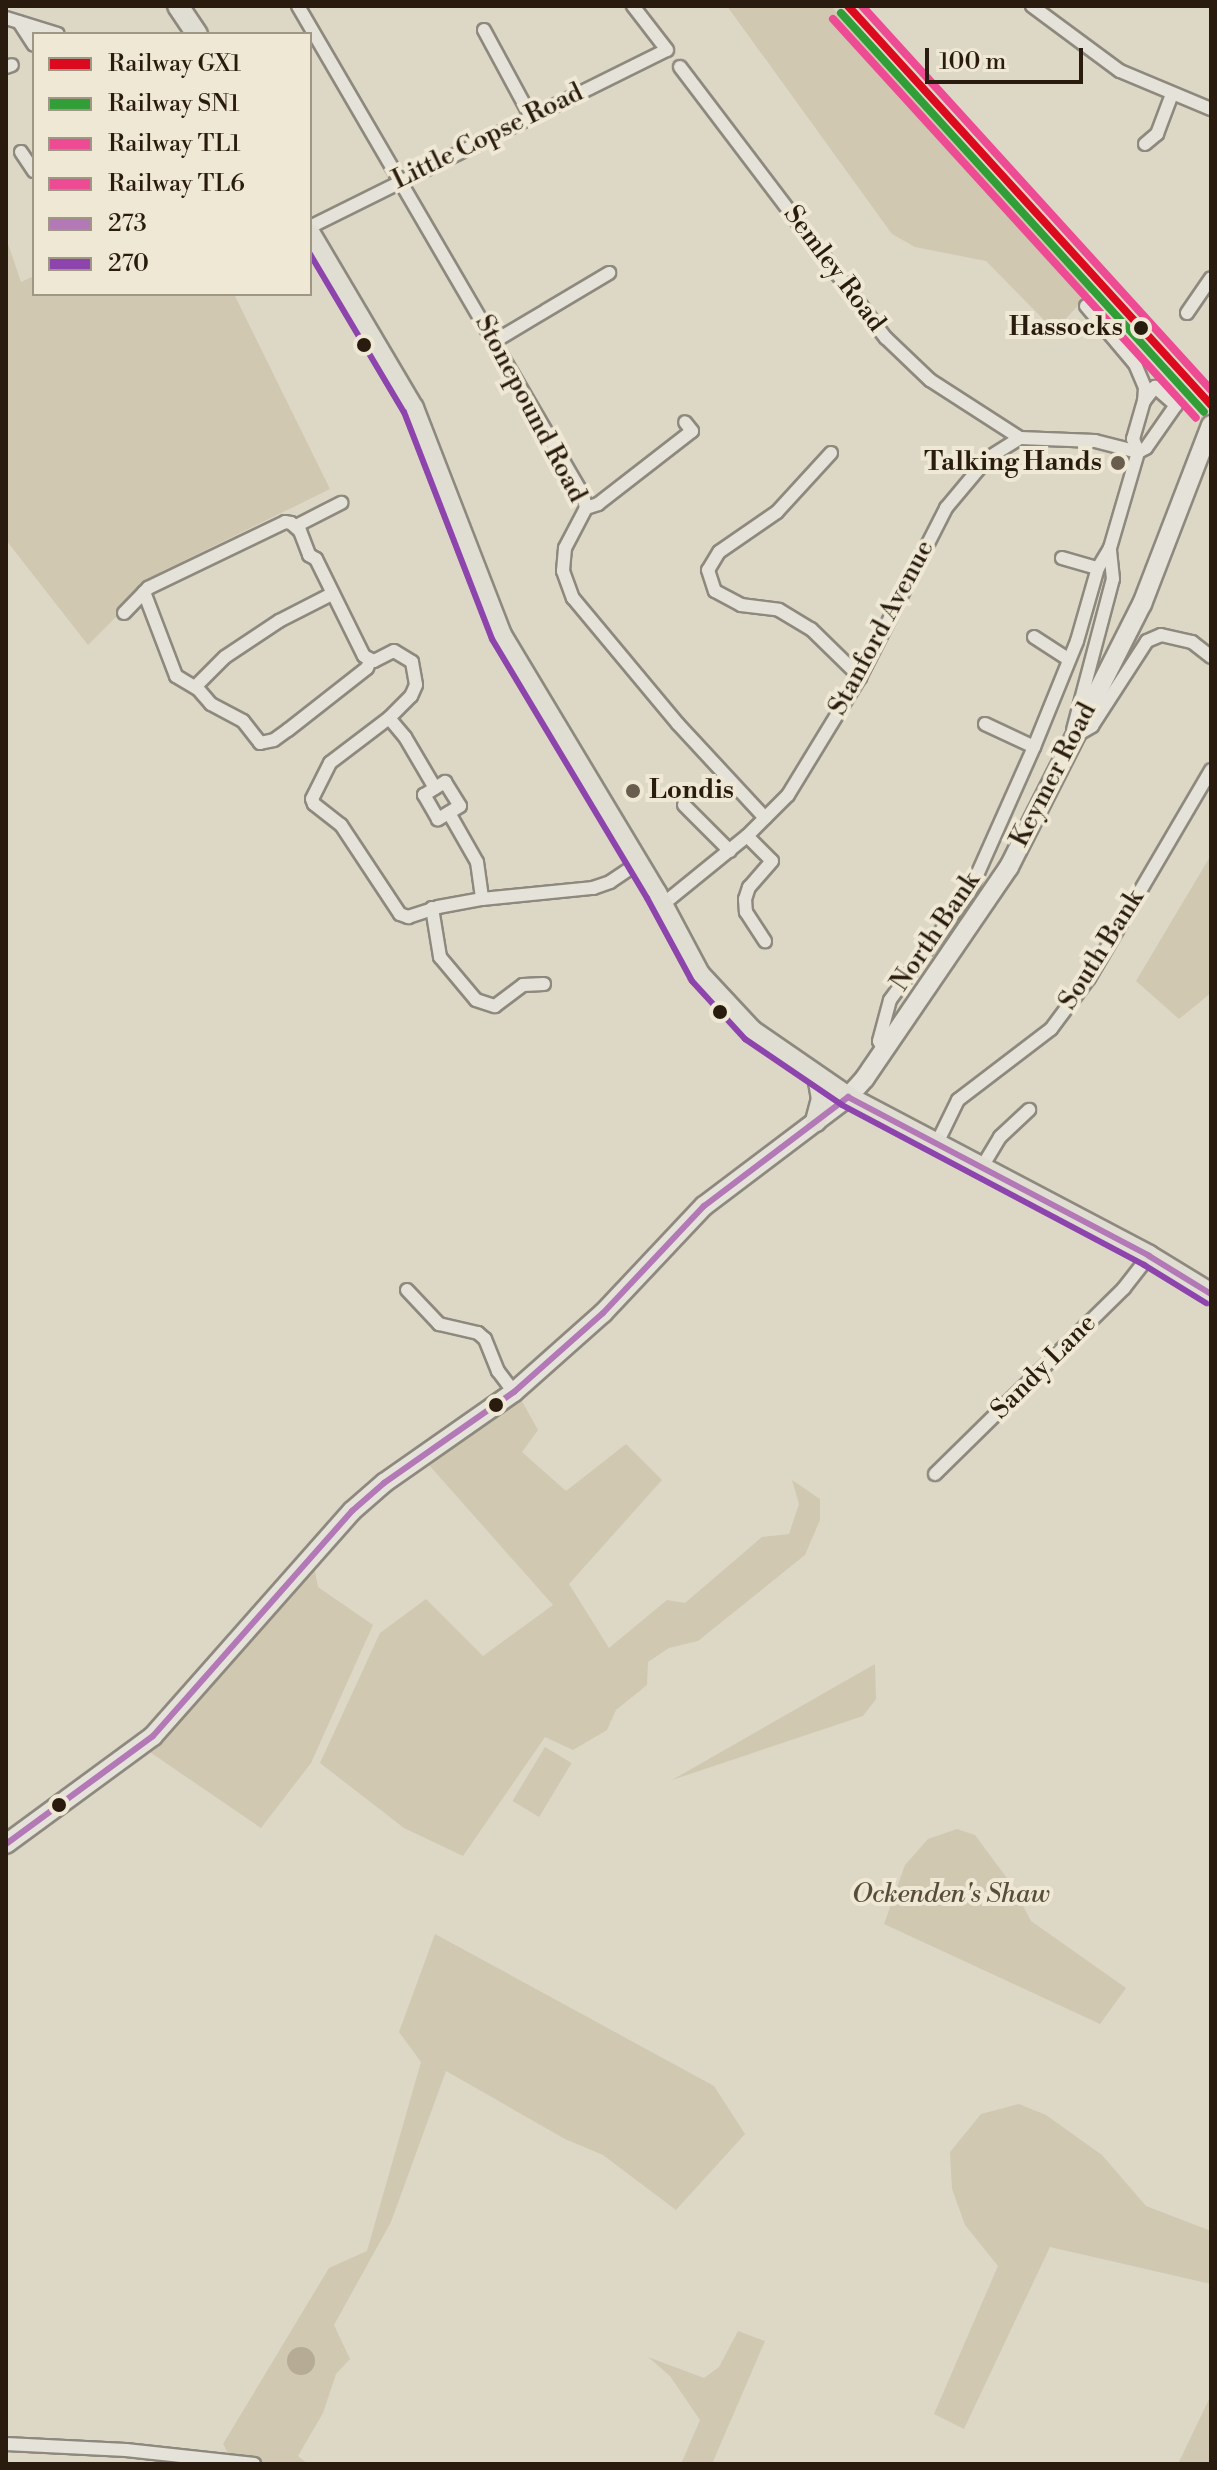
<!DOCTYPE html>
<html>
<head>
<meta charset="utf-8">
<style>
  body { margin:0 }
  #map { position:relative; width:1217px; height:2470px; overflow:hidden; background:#ddd7c6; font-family:"Libre Bodoni",serif }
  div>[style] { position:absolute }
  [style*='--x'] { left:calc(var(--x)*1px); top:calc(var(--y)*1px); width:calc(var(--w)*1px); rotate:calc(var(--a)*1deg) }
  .green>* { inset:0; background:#d0c8b1; transform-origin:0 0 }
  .water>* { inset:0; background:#b6ac96 }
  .round { border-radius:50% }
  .roads { filter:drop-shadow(2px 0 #8e897e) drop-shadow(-2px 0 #8e897e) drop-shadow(0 2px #8e897e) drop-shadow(0 -2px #8e897e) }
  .minor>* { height:12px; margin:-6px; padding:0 6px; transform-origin:6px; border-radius:6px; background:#e5e2da }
  .secondary>* { height:18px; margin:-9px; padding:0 9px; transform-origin:9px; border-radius:9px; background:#e5e2da }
  .primary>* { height:20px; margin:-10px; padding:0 10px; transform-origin:10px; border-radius:10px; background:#e0ddd3 }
  .bus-1>* { height:6px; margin:-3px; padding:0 3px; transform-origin:3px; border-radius:3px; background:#b378b6 }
  .bus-2>* { height:6px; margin:-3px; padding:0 3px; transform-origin:3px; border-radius:3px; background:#8e44ad }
  .rail-1>* { height:8px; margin:-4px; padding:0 4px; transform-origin:4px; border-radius:4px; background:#dc0a1e }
  .rail-2>* { height:8px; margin:-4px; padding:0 4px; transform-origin:4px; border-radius:4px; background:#329e38 }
  .rail-3>* { height:8px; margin:-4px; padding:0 4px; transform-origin:4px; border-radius:4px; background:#ee4b95 }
  .rail-4>* { height:8px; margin:-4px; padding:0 4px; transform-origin:4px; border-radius:4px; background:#ee4b95 }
  .dots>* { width:22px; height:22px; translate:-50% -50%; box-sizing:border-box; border:4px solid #efe8d4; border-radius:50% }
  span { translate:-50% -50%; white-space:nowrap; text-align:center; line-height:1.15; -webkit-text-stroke:8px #efe8d4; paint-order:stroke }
  .street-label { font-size:26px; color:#291c0e }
  .stop-label { font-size:26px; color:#291c0e; font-weight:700 }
  .right { translate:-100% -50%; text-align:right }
  .poi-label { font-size:26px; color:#291c0e; font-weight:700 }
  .left { translate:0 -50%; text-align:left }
  .park-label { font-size:26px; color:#584c3a; font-style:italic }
  .frame { position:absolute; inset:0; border:8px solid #291c0e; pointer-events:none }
  .legend { position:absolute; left:32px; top:32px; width:280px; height:264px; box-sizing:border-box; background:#efe8d4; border:2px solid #a09685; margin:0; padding:10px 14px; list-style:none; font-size:24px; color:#291c0e }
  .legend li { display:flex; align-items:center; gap:16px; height:40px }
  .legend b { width:40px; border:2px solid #a09685 }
  .scale { position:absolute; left:925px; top:48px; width:158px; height:36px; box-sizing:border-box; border:4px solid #291c0e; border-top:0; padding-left:10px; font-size:24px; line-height:28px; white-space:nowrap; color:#291c0e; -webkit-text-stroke:6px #efe8d4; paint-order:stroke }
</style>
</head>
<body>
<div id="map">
  <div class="green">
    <div style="clip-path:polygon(727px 6px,831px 6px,1090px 292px,1055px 331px,986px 261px,915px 247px,892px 234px)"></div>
    <div style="clip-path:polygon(6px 238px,21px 282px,34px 276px,34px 294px,234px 294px,330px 489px,161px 572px,88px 645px,6px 540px)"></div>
    <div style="clip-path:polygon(1211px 855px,1211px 993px,1179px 1019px,1136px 981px)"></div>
    <div style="clip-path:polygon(510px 1380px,538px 1430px,522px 1452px,566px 1491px,626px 1444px,662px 1480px,569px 1584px,609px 1648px,667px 1600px,685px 1603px,762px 1537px,789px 1534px,799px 1504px,792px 1480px,820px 1499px,820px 1520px,805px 1555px,698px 1641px,669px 1648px,648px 1662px,647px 1685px,616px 1710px,607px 1730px,573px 1750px,545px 1737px,463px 1856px,404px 1828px,320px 1763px,380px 1633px,426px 1599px,483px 1656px,553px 1605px,421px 1456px)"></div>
    <div style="clip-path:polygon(312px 1556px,318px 1587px,373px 1625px,311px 1763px,261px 1828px,141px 1746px,180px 1708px,187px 1712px,234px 1662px,265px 1614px)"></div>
    <div style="clip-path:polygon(875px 1664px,876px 1699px,863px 1716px,672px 1780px)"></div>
    <div style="left:545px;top:1747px;width:31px;height:63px;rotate:31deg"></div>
    <div style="clip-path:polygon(957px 1829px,975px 1835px,1012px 1885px,1031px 1921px,1126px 1988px,1100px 2024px,884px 1924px,905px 1865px,928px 1839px)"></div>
    <div style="clip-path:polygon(435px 1934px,714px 2086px,745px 2134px,676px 2210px,603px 2155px,565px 2139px,446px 2071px,391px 2222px,334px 2325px,350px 2359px,336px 2374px,323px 2413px,298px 2456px,308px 2464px,234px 2464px,223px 2444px,329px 2268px,367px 2251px,421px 2062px,399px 2032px)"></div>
    <div style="clip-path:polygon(1019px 2104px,1046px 2115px,1102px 2155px,1146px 2206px,1211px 2231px,1211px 2284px,1050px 2247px,964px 2429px,934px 2414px,998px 2266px,965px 2225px,952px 2189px,950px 2152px,981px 2114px)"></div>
    <div style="clip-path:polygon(738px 2331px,765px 2341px,712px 2464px,681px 2464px,700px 2420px,670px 2376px,648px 2357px,704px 2378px,719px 2367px)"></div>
    <div style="clip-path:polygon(1211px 2395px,1211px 2464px,1178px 2464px)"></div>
  </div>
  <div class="water">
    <div class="round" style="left:287px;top:2347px;width:28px;height:28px"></div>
  </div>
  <div class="roads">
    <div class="minor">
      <div style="--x:298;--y:6;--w:566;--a:59.77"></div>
      <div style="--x:583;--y:495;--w:13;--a:77"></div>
      <div style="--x:586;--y:508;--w:45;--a:117.7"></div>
      <div style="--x:565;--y:548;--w:23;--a:95"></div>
      <div style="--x:563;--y:571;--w:29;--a:70"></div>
      <div style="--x:573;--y:598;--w:164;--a:50.2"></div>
      <div style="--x:678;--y:724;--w:128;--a:47.2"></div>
      <div style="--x:1032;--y:6;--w:109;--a:36.5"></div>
      <div style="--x:1120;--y:71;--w:99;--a:22.7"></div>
      <div style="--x:6;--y:18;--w:54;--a:17.1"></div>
      <div style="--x:19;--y:22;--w:27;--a:57"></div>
      <div style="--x:484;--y:30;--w:97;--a:61.6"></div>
      <div style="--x:6;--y:67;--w:6;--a:-18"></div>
      <div style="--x:680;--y:67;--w:340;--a:52.8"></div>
      <div style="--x:886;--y:338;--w:61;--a:43.7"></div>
      <div style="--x:930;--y:380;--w:107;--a:32.8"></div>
      <div style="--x:1145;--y:144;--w:16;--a:-40"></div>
      <div style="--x:1157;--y:134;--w:43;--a:-69.4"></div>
      <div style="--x:21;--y:152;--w:23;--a:56"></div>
      <div style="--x:310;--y:227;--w:398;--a:-26.4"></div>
      <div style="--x:667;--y:50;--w:56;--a:-127.7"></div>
      <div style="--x:1086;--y:306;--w:76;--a:49.8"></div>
      <div style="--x:1135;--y:364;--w:26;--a:67"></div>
      <div style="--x:1145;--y:388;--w:13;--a:94"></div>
      <div style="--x:1187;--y:313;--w:42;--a:-55.6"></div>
      <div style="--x:495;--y:341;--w:133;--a:-30.8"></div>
      <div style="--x:831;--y:453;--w:80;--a:132.5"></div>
      <div style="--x:777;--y:512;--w:70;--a:145.4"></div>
      <div style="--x:719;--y:552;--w:21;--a:121"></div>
      <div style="--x:708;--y:570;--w:22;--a:72"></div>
      <div style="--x:715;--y:591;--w:30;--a:28"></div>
      <div style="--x:741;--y:605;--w:38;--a:7"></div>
      <div style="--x:779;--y:610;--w:37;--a:31"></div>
      <div style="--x:811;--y:629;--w:69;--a:44.4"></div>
      <div style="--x:586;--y:508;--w:13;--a:-18"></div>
      <div style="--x:598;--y:504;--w:119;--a:-37.8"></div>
      <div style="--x:692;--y:431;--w:11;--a:-128"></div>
      <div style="--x:296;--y:526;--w:51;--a:-27.1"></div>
      <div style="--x:1062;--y:558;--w:37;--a:16"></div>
      <div style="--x:144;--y:592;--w:90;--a:69.1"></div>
      <div style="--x:176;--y:676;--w:26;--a:31"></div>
      <div style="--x:198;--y:689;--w:20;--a:49"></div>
      <div style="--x:211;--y:704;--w:36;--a:28"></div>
      <div style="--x:243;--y:721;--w:28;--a:52"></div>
      <div style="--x:260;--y:743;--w:14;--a:-12"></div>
      <div style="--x:274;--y:740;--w:17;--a:-36"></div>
      <div style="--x:288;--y:730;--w:100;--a:-38.1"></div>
      <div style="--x:367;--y:668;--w:8;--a:-67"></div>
      <div style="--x:124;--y:613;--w:35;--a:-46"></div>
      <div style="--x:148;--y:588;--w:152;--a:-25.7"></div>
      <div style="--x:285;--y:522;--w:6;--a:9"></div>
      <div style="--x:291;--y:523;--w:12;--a:42"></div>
      <div style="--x:300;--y:531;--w:26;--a:69"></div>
      <div style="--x:309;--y:555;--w:8;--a:30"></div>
      <div style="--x:316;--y:559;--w:108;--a:63.7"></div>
      <div style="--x:364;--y:656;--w:11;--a:27"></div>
      <div style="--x:374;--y:661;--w:22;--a:-27"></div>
      <div style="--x:394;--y:651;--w:21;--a:31"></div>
      <div style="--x:412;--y:662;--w:23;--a:80"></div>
      <div style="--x:416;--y:685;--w:12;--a:114"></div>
      <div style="--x:411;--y:696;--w:31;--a:135"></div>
      <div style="--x:389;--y:718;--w:25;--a:50"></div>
      <div style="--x:405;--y:737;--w:59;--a:59.5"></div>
      <div style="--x:1034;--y:637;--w:40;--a:32.9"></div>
      <div style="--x:195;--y:687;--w:42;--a:-45"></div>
      <div style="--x:225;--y:657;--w:65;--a:-33.7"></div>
      <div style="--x:279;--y:621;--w:59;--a:-27"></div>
      <div style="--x:389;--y:718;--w:74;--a:142.7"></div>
      <div style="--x:330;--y:763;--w:40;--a:116.6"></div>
      <div style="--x:312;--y:799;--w:5;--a:68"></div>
      <div style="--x:314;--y:804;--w:34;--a:38"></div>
      <div style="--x:341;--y:825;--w:107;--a:56.5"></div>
      <div style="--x:400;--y:914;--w:9;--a:21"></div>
      <div style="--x:408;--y:917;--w:32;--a:-18"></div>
      <div style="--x:438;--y:907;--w:45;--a:-10.3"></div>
      <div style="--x:482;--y:899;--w:112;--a:-5.7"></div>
      <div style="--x:593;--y:888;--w:18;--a:-19"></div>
      <div style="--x:610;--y:882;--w:32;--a:-34"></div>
      <div style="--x:985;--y:724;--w:54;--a:25.1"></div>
      <div style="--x:1073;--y:730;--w:156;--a:-75.2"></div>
      <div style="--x:1113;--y:579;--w:31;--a:-96"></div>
      <div style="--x:1110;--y:548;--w:100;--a:-73.7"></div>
      <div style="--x:1138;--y:452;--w:14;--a:-111"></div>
      <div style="--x:1133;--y:439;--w:40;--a:-74"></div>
      <div style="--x:1144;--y:401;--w:18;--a:-52"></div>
      <div style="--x:1155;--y:387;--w:28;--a:41"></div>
      <div style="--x:1176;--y:405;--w:52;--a:124.9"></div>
      <div style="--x:1146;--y:448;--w:9;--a:153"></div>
      <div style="--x:1075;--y:736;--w:20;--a:-30"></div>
      <div style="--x:1092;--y:726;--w:101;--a:-57.1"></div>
      <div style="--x:1147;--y:641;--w:15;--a:-23"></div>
      <div style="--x:1161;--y:635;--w:32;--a:13"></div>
      <div style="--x:1192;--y:642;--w:24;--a:38"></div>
      <div style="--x:445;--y:782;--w:28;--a:58"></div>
      <div style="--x:460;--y:806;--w:26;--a:149"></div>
      <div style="--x:438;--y:819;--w:28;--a:-120"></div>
      <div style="--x:424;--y:795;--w:25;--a:-32"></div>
      <div style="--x:684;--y:805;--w:65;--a:45"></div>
      <div style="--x:449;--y:813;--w:56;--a:60.3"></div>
      <div style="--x:477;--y:862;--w:37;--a:82"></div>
      <div style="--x:747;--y:836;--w:35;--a:45"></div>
      <div style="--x:772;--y:861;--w:35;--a:131"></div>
      <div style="--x:749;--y:887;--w:13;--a:108"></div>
      <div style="--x:745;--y:899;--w:13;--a:86"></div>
      <div style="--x:746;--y:912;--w:35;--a:57"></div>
      <div style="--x:662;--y:905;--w:109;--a:-39.1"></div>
      <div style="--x:747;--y:836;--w:58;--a:-45"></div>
      <div style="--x:788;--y:795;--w:138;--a:-58.6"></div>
      <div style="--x:860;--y:677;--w:190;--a:-63"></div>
      <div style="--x:946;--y:508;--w:65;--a:-50"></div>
      <div style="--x:988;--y:458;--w:38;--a:-32"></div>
      <div style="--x:1020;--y:438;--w:75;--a:2.3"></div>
      <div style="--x:1095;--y:441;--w:44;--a:14.3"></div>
      <div style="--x:432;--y:908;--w:50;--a:80.7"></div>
      <div style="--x:440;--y:957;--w:56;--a:50.1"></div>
      <div style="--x:476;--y:1000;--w:20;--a:18"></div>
      <div style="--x:495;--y:1006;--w:35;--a:-37"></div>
      <div style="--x:523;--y:985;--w:21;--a:-3"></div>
      <div style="--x:884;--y:1050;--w:10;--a:-119"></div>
      <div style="--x:879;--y:1041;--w:42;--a:-75"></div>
      <div style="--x:890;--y:1000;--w:133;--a:-53.6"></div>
      <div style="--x:969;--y:893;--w:160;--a:-66"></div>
      <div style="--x:1034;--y:747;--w:114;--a:-67.9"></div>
      <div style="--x:1077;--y:641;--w:76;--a:-74"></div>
      <div style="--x:1098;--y:568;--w:23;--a:-59"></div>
      <div style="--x:937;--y:1143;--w:48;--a:-64"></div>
      <div style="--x:958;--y:1100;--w:117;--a:-37.4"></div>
      <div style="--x:1051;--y:1029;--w:64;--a:-53.3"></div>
      <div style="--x:1089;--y:978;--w:241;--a:-59.6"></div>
      <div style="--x:982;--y:1167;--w:35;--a:-59"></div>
      <div style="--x:1000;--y:1137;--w:40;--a:-43"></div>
      <div style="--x:407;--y:1290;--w:47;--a:46.7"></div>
      <div style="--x:439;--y:1324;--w:40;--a:13"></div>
      <div style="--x:478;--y:1333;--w:9;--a:41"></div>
      <div style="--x:485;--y:1339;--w:35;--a:68"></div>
      <div style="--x:498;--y:1371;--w:26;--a:53"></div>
      <div style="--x:935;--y:1474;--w:265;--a:-44.5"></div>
      <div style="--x:1124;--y:1288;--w:41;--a:-52"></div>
      <div style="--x:6;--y:2444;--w:120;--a:2.9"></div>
      <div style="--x:126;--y:2450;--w:129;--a:6.2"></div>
    </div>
    <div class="secondary">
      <div style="--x:6;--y:1844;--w:182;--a:-36.3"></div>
      <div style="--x:153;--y:1736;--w:300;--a:-48.5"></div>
      <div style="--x:352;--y:1511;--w:43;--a:-41.2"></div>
      <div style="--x:384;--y:1483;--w:159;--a:-35"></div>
      <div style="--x:514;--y:1392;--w:119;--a:-41.6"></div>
      <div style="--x:603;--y:1313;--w:147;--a:-46.7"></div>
      <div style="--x:704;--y:1206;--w:181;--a:-37.1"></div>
      <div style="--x:848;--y:1097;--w:25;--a:-48"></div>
      <div style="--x:865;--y:1078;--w:255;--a:-55.7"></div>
      <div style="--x:1009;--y:867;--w:295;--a:-63.2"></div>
      <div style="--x:1142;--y:604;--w:192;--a:-68.9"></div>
    </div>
    <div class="primary">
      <div style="--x:178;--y:6;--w:34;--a:56"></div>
      <div style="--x:310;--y:234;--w:202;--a:59.4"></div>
      <div style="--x:413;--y:408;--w:243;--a:68.8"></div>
      <div style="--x:501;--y:635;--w:301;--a:59"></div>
      <div style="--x:656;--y:893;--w:92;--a:62"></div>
      <div style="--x:699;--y:974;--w:78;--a:47.1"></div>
      <div style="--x:752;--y:1031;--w:116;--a:34.5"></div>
      <div style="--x:848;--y:1097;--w:340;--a:27.8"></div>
      <div style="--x:1149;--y:1256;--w:73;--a:31.5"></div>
      <div style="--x:816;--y:1121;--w:23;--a:-75"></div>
      <div style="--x:822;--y:1099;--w:22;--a:-100"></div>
    </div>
  </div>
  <div class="bus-1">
    <div style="--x:848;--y:1097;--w:340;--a:27.8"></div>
    <div style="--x:1149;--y:1256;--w:73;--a:31.5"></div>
    <div style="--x:6;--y:1844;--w:182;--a:-36.3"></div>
    <div style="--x:153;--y:1736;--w:300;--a:-48.5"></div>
    <div style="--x:352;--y:1511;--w:43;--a:-41.2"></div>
    <div style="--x:384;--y:1483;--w:159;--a:-35"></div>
    <div style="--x:514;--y:1392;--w:119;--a:-41.6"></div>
    <div style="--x:603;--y:1313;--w:147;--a:-46.7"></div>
    <div style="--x:704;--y:1206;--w:181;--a:-37.1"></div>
  </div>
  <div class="bus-2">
    <div style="--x:310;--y:254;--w:184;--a:59.3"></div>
    <div style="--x:404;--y:412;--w:243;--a:68.8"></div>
    <div style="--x:492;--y:639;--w:302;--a:59.1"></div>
    <div style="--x:647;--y:898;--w:94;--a:61.5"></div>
    <div style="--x:692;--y:981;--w:79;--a:47.6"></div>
    <div style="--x:745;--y:1039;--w:117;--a:34.2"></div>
    <div style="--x:842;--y:1105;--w:342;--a:27.9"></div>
    <div style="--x:1144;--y:1265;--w:73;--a:31.5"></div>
  </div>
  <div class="rail-1">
    <div style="--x:848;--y:6;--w:539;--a:47.7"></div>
  </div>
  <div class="rail-2">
    <div style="--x:841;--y:13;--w:539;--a:47.7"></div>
  </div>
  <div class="rail-3">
    <div style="--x:862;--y:6;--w:519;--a:47.73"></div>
  </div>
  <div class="rail-4">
    <div style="--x:833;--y:19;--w:539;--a:47.7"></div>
  </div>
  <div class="dots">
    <div style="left:1141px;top:328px;background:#291c0e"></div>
    <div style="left:364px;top:345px;background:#291c0e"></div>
    <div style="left:1118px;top:463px;background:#685d4e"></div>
    <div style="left:633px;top:791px;background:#685d4e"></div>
    <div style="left:720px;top:1012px;background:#291c0e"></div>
    <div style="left:496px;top:1405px;background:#291c0e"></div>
    <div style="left:59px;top:1805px;background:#291c0e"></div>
  </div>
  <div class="street-label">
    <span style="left:488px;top:137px;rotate:-26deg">Little Copse Road</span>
    <span style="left:834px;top:269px;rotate:53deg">Semley Road</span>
    <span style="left:530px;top:409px;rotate:62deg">Stonepound Road</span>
    <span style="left:882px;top:628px;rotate:-62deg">Stanford Avenue</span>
    <span style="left:1054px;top:775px;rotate:-63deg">Keymer Road</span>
    <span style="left:936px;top:932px;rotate:-56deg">North Bank</span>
    <span style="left:1102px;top:950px;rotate:-58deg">South Bank</span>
    <span style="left:1044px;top:1367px;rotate:-45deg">Sandy Lane</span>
  </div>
  <div class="stop-label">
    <span class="right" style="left:1123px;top:328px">Hassocks</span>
  </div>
  <div class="poi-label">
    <span class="right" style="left:1102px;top:463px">Talking Hands</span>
    <span class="left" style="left:649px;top:791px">Londis</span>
  </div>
  <div class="park-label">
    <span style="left:951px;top:1895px">Ockenden's Shaw</span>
  </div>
  <div class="frame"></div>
  <ul class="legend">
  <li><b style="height:10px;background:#dc0a1e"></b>Railway GX1</li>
  <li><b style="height:10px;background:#329e38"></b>Railway SN1</li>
  <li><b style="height:10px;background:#ee4b95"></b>Railway TL1</li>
  <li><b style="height:10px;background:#ee4b95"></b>Railway TL6</li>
  <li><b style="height:10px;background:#b378b6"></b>273</li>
  <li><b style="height:10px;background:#8e44ad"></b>270</li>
  </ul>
  <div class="scale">100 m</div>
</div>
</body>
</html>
